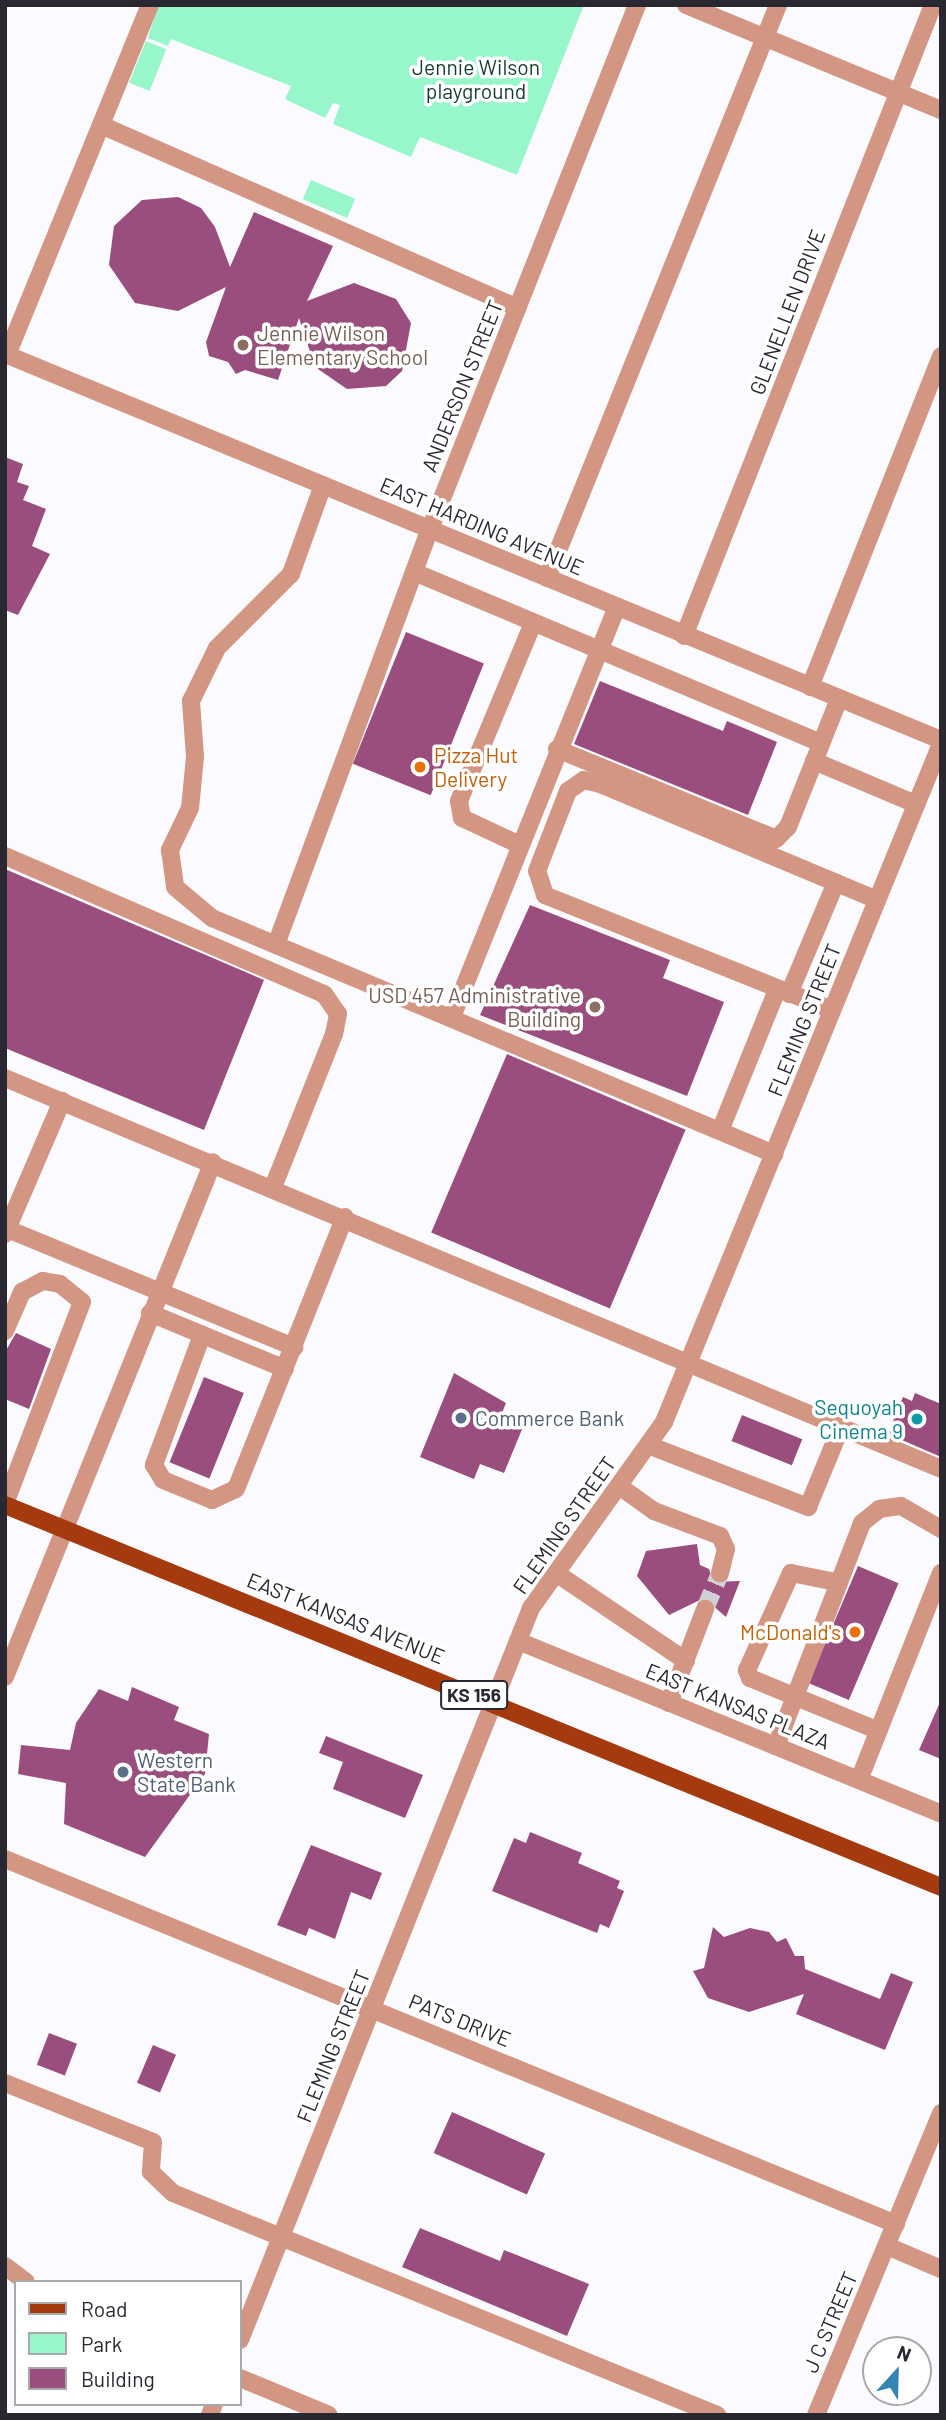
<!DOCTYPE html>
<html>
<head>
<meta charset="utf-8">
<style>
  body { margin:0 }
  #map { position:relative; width:946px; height:2420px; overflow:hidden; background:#fbfafe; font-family:Barlow,sans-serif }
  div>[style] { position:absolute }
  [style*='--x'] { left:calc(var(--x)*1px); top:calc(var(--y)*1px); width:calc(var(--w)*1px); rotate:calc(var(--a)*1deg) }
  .green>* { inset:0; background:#97f7ca; transform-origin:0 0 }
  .building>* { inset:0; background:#9a4e7d; transform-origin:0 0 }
  .minor-tunnel>* { height:18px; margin-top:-9px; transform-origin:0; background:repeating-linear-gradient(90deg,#d1d0d5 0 18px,transparent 0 27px) }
  .minor>* { height:18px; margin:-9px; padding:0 9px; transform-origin:9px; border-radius:9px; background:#d39682 }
  .major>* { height:18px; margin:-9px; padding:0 9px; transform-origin:9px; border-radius:9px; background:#a53a0f }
  .dots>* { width:19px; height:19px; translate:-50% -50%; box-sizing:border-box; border:4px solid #fff; border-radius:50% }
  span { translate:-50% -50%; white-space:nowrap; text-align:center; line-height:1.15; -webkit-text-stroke:7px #fff; paint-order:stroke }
  .shield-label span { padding:2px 5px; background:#fff; border:2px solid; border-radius:5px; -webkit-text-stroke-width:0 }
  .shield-label { font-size:19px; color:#292730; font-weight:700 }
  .park-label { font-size:21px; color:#123e2c }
  .street-label { font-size:21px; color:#292730 }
  .education-label { font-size:21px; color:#785e54 }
  .left { translate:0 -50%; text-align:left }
  .right { translate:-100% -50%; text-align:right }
  .food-label { font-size:21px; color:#c56008 }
  .culture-label { font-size:21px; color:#0d838f }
  .service-label { font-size:21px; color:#4e5e75 }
  .frame { position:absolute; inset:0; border:7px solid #292730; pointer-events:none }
  .legend { position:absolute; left:14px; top:2280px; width:228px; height:126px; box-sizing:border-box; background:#fff; border:2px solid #a9a9ac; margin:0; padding:9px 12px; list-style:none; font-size:21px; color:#292730 }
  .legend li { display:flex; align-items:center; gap:14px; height:35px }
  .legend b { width:35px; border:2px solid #a9a9ac }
  .north { position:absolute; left:862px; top:2336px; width:70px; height:70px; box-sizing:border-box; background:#fff; border:2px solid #a9a9ac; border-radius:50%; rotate:22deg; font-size:19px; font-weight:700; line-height:28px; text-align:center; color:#292730 }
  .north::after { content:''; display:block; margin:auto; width:24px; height:32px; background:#3186b5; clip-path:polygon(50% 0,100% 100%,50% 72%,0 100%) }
</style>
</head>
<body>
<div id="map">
  <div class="green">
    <div style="clip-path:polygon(158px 5px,584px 5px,517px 175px,420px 137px,411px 157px,333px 124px,340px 105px,333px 103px,325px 118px,285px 99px,291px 86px,171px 39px,168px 46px,148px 38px)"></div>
    <div style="left:146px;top:41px;width:22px;height:45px;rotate:22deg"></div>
    <div style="left:311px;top:180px;width:48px;height:21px;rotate:23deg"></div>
  </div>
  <div class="building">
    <div style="clip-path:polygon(178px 197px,201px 208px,215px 227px,230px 267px,254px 212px,333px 246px,307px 301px,354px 283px,396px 299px,411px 323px,402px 371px,386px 386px,347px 389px,315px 367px,299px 318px,278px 380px,245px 370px,236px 374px,228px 362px,209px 356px,206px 342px,226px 287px,178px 311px,135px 303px,109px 265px,114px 226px,142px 200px)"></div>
    <div style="clip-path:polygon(5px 457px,23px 464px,17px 482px,29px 486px,23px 500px,46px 509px,32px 546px,50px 554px,18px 615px,5px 610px)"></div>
    <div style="left:406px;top:632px;width:84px;height:142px;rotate:22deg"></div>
    <div style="clip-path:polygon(600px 681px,723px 731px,727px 721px,777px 742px,748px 815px,574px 744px)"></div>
    <div style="clip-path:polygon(5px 869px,264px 980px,204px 1130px,5px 1048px)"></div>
    <div style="clip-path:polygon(530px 905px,670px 960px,663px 978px,724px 1002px,687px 1096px,480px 1015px)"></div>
    <div style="left:507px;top:1054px;width:194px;height:194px;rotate:23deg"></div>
    <div style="clip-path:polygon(16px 1333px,51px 1349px,29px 1409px,5px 1399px,5px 1352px)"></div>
    <div style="clip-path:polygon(454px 1373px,506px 1403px,500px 1418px,523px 1427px,504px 1473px,480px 1464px,474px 1479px,420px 1457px)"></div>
    <div style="left:204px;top:1377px;width:43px;height:92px;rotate:22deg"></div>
    <div style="clip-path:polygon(915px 1393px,941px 1404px,941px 1457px,888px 1434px,903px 1397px,912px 1401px)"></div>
    <div style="left:742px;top:1415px;width:65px;height:28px;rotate:22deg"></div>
    <div style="clip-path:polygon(697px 1544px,700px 1565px,709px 1569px,713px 1582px,740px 1581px,726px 1617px,704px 1598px,669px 1615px,637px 1576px,646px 1551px)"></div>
    <div style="left:858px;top:1566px;width:44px;height:127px;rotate:23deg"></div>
    <div style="clip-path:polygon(132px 1687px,179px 1707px,174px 1720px,209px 1734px,205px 1774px,145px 1857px,64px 1824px,66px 1783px,18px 1774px,21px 1745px,70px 1750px,76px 1723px,99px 1689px,128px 1701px)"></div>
    <div style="clip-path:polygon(941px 1700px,941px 1759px,919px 1750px)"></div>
    <div style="clip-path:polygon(326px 1736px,423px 1775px,405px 1818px,333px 1789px,343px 1762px,319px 1753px)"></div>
    <div style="clip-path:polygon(530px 1832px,582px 1853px,578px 1863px,620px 1881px,617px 1888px,624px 1891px,609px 1928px,600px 1924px,597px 1933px,492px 1891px,514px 1838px,526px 1843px)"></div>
    <div style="clip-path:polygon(311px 1845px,382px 1873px,371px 1900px,351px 1892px,335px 1939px,309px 1928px,306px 1936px,277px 1925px)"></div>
    <div style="clip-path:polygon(713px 1927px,724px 1937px,750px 1928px,769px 1932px,777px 1942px,786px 1938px,795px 1956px,804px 1956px,805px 1969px,880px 1999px,891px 1973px,913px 1982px,885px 2050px,796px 2014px,804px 1994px,749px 2012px,708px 1998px,693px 1971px,704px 1968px)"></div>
    <div style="left:49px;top:2033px;width:30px;height:34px;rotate:21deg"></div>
    <div style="left:153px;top:2045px;width:25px;height:41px;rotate:23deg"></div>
    <div style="left:452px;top:2112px;width:102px;height:45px;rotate:24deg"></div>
    <div style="clip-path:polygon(420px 2228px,500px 2261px,504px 2250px,589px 2284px,567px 2336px,402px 2267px)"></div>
  </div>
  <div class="minor-tunnel">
    <div style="--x:705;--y:1609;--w:39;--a:-67"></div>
  </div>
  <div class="minor">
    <div style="--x:686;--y:5;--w:276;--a:22.4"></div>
    <div style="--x:101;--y:125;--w:455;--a:23.7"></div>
    <div style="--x:5;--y:354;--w:1012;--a:22.41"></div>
    <div style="--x:7;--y:355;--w:378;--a:-67.8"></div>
    <div style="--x:323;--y:485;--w:95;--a:109.8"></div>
    <div style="--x:291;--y:574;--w:105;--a:135"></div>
    <div style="--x:217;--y:648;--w:59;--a:116.1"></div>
    <div style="--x:191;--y:701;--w:56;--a:85.9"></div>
    <div style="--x:195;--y:757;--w:51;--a:95.6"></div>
    <div style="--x:190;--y:808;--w:47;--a:115.5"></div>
    <div style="--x:170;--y:850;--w:37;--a:82"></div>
    <div style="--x:175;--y:887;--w:48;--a:40"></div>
    <div style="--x:212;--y:918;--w:610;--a:22.78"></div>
    <div style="--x:414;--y:572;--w:441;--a:22.8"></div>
    <div style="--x:547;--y:578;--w:618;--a:-68.04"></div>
    <div style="--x:684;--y:636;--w:678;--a:-68.47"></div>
    <div style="--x:810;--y:687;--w:356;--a:-68.4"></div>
    <div style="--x:557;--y:749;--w:237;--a:22.3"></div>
    <div style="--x:776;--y:839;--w:17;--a:-45"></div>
    <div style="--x:788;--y:827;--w:138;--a:-68.3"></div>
    <div style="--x:814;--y:761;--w:111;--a:22.9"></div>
    <div style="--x:520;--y:845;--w:64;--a:-155"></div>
    <div style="--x:462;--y:818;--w:17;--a:-100"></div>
    <div style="--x:459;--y:801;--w:193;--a:-67.4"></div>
    <div style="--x:5;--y:856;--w:348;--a:23.4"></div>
    <div style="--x:324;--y:994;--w:24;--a:55"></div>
    <div style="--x:338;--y:1014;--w:20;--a:101"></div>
    <div style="--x:334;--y:1034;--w:165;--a:111.7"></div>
    <div style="--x:277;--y:942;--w:440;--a:-69.7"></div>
    <div style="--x:430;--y:529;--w:563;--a:-68.44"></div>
    <div style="--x:789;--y:994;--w:121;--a:-67.2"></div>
    <div style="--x:832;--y:1010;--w:309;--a:-158.2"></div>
    <div style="--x:545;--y:895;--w:25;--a:-108"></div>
    <div style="--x:537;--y:871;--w:86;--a:-68.8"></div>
    <div style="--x:568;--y:791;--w:19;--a:-35"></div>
    <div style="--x:584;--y:780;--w:16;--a:14"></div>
    <div style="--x:600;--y:784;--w:300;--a:22.7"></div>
    <div style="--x:452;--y:1017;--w:442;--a:-68.1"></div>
    <div style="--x:5;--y:1078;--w:1014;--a:22.67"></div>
    <div style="--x:720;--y:1131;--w:152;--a:-68"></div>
    <div style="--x:5;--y:1228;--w:313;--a:22.4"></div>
    <div style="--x:5;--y:1234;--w:145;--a:-66.8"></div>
    <div style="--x:150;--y:1313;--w:146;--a:22.5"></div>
    <div style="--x:5;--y:1331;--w:43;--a:-66.4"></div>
    <div style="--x:22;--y:1292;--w:24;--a:-28"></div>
    <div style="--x:43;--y:1281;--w:17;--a:10"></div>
    <div style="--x:60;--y:1284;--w:28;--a:39"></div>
    <div style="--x:82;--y:1302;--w:216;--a:110.9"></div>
    <div style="--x:202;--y:1335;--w:139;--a:110.3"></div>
    <div style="--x:154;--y:1465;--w:17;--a:59"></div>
    <div style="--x:163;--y:1480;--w:53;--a:22.2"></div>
    <div style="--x:212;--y:1500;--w:26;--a:-25"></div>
    <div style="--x:236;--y:1489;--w:293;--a:-68.2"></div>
    <div style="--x:648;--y:1445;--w:172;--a:21.2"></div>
    <div style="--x:808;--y:1507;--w:87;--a:-67.6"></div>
    <div style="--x:619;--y:1486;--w:43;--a:35.5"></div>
    <div style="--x:654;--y:1511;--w:71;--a:20.7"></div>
    <div style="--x:720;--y:1536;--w:14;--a:65"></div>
    <div style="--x:726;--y:1549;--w:25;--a:104"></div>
    <div style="--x:556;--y:1573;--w:157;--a:34.1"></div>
    <div style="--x:836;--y:1582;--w:46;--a:-168.7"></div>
    <div style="--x:791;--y:1573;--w:107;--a:114.4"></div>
    <div style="--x:747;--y:1670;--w:9;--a:69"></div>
    <div style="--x:750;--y:1678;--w:139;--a:22.3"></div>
    <div style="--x:518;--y:1641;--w:457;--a:22.2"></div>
    <div style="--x:5;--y:1677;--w:555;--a:-68.01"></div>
    <div style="--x:669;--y:1703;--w:101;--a:-69"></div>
    <div style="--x:776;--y:1746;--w:239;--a:-68.9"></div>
    <div style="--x:862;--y:1523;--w:22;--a:-39"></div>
    <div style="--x:879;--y:1509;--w:22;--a:-8"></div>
    <div style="--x:901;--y:1506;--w:46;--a:29.9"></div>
    <div style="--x:859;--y:1780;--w:223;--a:-68.4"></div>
    <div style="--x:5;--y:1859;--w:963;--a:22.28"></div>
    <div style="--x:5;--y:2083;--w:159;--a:21.7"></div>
    <div style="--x:153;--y:2142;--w:30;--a:94"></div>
    <div style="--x:151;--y:2172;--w:30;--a:44"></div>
    <div style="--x:173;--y:2193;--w:588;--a:22.2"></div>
    <div style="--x:887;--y:2246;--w:59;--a:23.1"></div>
    <div style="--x:5;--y:2266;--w:26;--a:37"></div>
    <div style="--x:240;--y:2340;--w:788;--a:-68.32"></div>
    <div style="--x:531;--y:1608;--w:229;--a:-54.4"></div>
    <div style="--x:664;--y:1422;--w:732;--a:-67.78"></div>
    <div style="--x:240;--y:2378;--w:96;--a:22.6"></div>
    <div style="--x:210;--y:2415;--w:12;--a:-70"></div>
    <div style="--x:816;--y:2415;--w:327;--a:-67.5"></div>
  </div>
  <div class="major">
    <div style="--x:5;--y:1505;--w:1011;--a:22.2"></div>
  </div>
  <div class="dots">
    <div style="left:243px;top:345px;background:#8d6e63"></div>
    <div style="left:420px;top:767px;background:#e8710a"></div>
    <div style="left:595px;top:1007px;background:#8d6e63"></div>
    <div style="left:461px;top:1418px;background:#5c6f8a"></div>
    <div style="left:917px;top:1419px;background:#0f9aa8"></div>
    <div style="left:855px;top:1632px;background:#e8710a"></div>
    <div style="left:123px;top:1772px;background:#5c6f8a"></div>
  </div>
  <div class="shield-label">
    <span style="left:474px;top:1695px">KS 156</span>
  </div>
  <div class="park-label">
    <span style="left:476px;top:79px">Jennie Wilson<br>playground</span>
  </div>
  <div class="street-label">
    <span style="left:787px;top:312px;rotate:-69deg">GLENELLEN DRIVE</span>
    <span style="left:462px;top:386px;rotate:-68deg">ANDERSON STREET</span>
    <span style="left:482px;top:526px;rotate:23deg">EAST HARDING AVENUE</span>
    <span style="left:804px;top:1020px;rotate:-68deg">FLEMING STREET</span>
    <span style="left:564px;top:1525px;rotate:-55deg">FLEMING STREET</span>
    <span style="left:346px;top:1618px;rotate:22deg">EAST KANSAS AVENUE</span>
    <span style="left:738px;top:1706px;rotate:22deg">EAST KANSAS PLAZA</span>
    <span style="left:460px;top:2020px;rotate:22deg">PATS DRIVE</span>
    <span style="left:333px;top:2046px;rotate:-68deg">FLEMING STREET</span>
    <span style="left:830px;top:2322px;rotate:-67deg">J C STREET</span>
  </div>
  <div class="education-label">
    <span class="left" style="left:257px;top:345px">Jennie Wilson<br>Elementary School</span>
    <span class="right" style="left:581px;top:1007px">USD 457 Administrative<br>Building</span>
  </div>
  <div class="food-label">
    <span class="left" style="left:434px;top:767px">Pizza Hut<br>Delivery</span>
    <span class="right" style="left:841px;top:1632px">McDonald's</span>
  </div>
  <div class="culture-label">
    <span class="right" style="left:903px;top:1419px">Sequoyah<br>Cinema 9</span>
  </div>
  <div class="service-label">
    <span class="left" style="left:475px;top:1418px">Commerce Bank</span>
    <span class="left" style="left:137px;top:1772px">Western<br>State Bank</span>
  </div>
  <div class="frame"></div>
  <ul class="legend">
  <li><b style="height:9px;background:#a53a0f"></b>Road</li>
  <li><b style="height:19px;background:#97f7ca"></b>Park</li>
  <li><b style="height:19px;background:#9a4e7d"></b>Building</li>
  </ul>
  <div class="north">N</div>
</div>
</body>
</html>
